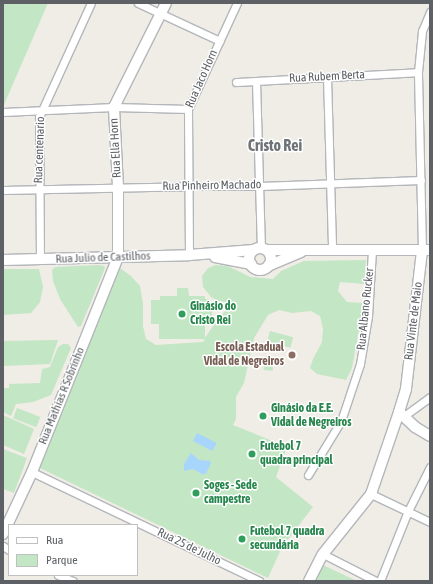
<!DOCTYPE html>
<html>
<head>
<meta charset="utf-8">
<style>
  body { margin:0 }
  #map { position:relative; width:433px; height:584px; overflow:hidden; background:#efede6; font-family:"Asap Condensed",sans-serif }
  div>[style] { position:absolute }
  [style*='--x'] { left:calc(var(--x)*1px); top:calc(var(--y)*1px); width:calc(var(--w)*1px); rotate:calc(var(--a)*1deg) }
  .green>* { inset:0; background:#c3e6c4; transform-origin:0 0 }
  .water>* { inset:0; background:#a8d5fc; transform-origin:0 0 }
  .roads { filter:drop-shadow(1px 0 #b3b6ba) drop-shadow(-1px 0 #b3b6ba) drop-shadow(0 1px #b3b6ba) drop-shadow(0 -1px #b3b6ba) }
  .street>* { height:7px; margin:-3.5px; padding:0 3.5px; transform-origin:3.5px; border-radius:3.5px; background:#fff }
  .secondary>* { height:10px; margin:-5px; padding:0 5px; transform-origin:5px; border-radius:5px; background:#fff }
  .secondary>.ring { margin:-5px; padding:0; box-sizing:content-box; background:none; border:10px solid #fff; border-radius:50% }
  .dots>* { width:11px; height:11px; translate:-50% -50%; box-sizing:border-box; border:2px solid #fff; border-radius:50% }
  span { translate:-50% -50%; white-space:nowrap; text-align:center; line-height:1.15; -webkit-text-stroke:3px #fff; paint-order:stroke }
  .street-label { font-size:12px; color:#5d6165 }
  .leisure-label { font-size:12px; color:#27864d; font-weight:700 }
  .left { translate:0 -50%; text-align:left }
  .education-label { font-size:12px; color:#785e54; font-weight:700 }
  .right { translate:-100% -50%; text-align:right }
  .district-label { font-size:16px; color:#6e7377; font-weight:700 }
  .frame { position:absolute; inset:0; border:4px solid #5d6165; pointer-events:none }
  .legend { position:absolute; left:8px; top:524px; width:130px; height:52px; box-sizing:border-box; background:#fff; border:1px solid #bec0c1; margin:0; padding:5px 7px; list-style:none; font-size:12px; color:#5d6165 }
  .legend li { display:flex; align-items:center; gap:8px; height:20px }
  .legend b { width:20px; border:1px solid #bec0c1 }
</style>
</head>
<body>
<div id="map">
  <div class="green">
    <div style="clip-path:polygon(3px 3px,48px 3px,3px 107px)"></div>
    <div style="clip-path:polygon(366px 260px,364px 284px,340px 282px,338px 291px,347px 302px,362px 303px,361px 318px,352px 368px,346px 380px,317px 374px,310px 368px,313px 359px,322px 342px,323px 329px,320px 316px,311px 311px,292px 313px,279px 310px,268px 315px,254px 338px,244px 383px,236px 397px,236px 419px,233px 425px,287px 447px,276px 477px,313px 507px,282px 547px,268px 578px,40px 468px,120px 268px,131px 276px,140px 286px,143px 304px,143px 326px,146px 339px,156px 345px,203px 342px,205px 339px,159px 339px,159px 324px,151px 324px,151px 300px,160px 300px,160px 296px,177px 296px,177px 288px,188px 288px,189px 296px,205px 296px,205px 299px,209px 299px,209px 305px,212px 305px,212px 322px,205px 322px,205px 338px,219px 317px,230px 307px,227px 302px,218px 301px,211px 297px,203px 287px,202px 276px,208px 268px,216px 265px,228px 266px,250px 277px,273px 279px,281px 271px,304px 261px)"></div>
    <div style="clip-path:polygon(98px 265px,104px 266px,105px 268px,81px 326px,78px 327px,60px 299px,53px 281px,52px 270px,55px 267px)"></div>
    <div style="clip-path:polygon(3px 269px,39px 269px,43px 287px,40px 302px,31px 313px,3px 315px)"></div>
    <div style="left:270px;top:331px;width:24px;height:11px;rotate:15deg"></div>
    <div style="clip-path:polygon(58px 340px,50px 364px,3px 366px,3px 341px)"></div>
    <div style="clip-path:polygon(63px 344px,68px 344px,71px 348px,51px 395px,33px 402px,16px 404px,11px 416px,3px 412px,3px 388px,9px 388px,9px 384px,40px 383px,42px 369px,50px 367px,58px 347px)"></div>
    <div style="left:265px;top:356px;width:9px;height:14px;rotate:6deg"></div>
    <div style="left:17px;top:408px;width:25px;height:11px;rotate:21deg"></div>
    <div style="clip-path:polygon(3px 415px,34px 429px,24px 454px,3px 445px)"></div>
    <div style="clip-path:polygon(3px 449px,27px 458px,14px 493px,3px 489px)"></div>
    <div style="clip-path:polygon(323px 565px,357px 581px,314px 581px)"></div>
  </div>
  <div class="water">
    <div style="left:197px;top:433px;width:22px;height:9px;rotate:27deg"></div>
    <div style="clip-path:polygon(191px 453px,199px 460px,210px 461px,211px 463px,206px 474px,202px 474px,193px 469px,184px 471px,184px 464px)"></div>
  </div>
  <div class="roads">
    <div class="street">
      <div style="--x:138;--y:3;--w:90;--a:24.9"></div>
      <div style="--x:327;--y:77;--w:172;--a:88.3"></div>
      <div style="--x:256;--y:81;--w:166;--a:88.3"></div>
      <div style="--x:236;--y:82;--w:182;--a:-3.1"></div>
      <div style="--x:3;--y:112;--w:111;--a:-2.6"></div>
      <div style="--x:114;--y:107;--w:74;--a:1.5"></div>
      <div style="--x:3;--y:190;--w:184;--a:-1.2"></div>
      <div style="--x:187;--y:186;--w:73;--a:0"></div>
      <div style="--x:260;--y:186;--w:161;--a:-2.1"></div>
      <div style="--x:422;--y:250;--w:178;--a:-91.3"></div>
      <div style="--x:418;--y:72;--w:41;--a:-84.4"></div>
      <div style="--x:422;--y:31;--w:21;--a:-67"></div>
      <div style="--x:189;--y:255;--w:146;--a:-90.4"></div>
      <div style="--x:188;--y:109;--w:117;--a:-65.2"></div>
      <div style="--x:40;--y:260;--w:143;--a:-90.4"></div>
      <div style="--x:39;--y:117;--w:125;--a:-65.5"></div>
      <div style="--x:404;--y:416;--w:32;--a:-36"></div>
      <div style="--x:32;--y:472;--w:252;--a:25.6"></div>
      <div style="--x:308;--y:475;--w:63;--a:-58.6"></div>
      <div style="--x:341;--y:421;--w:60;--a:-71.6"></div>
      <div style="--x:360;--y:364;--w:49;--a:-80.5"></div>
      <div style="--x:368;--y:316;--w:66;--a:-86.5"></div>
      <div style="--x:371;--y:494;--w:65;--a:25.4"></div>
      <div style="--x:3;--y:546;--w:7;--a:34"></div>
      <div style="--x:323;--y:554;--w:59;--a:27"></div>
      <div style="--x:58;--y:575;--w:16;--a:22"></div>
      <div style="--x:380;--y:581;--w:75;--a:-68.2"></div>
      <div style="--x:408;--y:511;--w:49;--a:-63.4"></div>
    </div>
    <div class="secondary">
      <div class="ring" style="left:249px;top:248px;width:12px;height:12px"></div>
      <div style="--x:268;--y:250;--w:162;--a:0"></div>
      <div style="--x:215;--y:257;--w:37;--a:11"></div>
      <div style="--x:3;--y:260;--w:186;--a:-1.5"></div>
      <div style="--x:189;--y:255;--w:65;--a:-4.4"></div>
      <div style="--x:268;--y:266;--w:36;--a:-23"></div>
      <div style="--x:399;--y:412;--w:22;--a:43"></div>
      <div style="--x:415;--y:427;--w:17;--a:31"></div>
      <div style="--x:3;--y:534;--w:68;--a:-64.9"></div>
      <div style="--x:32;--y:472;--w:232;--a:-68.2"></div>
      <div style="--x:118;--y:257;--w:70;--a:-90"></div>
      <div style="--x:118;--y:187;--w:80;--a:-92.9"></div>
      <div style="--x:114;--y:107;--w:116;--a:-63.4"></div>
      <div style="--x:309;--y:581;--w:30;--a:-63"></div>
      <div style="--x:323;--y:554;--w:77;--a:-51.3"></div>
      <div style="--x:371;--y:494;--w:87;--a:-71.1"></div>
      <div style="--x:399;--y:412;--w:24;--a:-73"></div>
      <div style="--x:406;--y:389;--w:140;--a:-83.4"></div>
    </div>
  </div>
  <div class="dots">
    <div style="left:182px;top:314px;background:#2e9e5b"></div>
    <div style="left:292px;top:355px;background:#8d6e63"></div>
    <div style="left:263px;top:416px;background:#2e9e5b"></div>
    <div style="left:252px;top:454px;background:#2e9e5b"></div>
    <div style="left:196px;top:493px;background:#2e9e5b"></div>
    <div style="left:242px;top:539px;background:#2e9e5b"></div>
  </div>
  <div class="street-label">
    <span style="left:327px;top:77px;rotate:-3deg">Rua Rubem Berta</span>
    <span style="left:202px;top:79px;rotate:-66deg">Rua Jaco Horn</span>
    <span style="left:116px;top:148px;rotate:-93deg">Rua Ella Horn</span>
    <span style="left:40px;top:150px;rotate:-88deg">Rua centenario</span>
    <span style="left:212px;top:186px;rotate:-1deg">Rua Pinheiro Machado</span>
    <span style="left:103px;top:258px;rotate:-2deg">Rua Julio de Castilhos</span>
    <span style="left:366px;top:309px;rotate:-84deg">Rua Albano Rucker</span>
    <span style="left:414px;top:321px;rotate:-83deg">Rua Vinte de Maio</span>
    <span style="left:62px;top:396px;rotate:-68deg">Rua Mathias R Sobrinho</span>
    <span style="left:189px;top:547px;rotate:26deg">Rua 25 de Julho</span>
  </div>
  <div class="leisure-label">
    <span class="left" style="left:190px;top:314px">Ginásio do<br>Cristo Rei</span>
    <span class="left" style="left:271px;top:416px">Ginásio da E.E.<br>Vidal de Negreiros</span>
    <span class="left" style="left:260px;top:454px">Futebol 7<br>quadra principal</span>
    <span class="left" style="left:204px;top:493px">Soges - Sede<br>campestre</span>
    <span class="left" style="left:250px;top:539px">Futebol 7 quadra<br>secundária</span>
  </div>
  <div class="education-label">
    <span class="right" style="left:284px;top:355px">Escola Estadual<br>Vidal de Negreiros</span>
  </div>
  <div class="district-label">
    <span style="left:275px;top:145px">Cristo Rei</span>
  </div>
  <div class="frame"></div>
  <ul class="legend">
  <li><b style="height:5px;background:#fff"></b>Rua</li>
  <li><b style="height:11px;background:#c3e6c4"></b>Parque</li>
  </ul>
</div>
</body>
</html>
